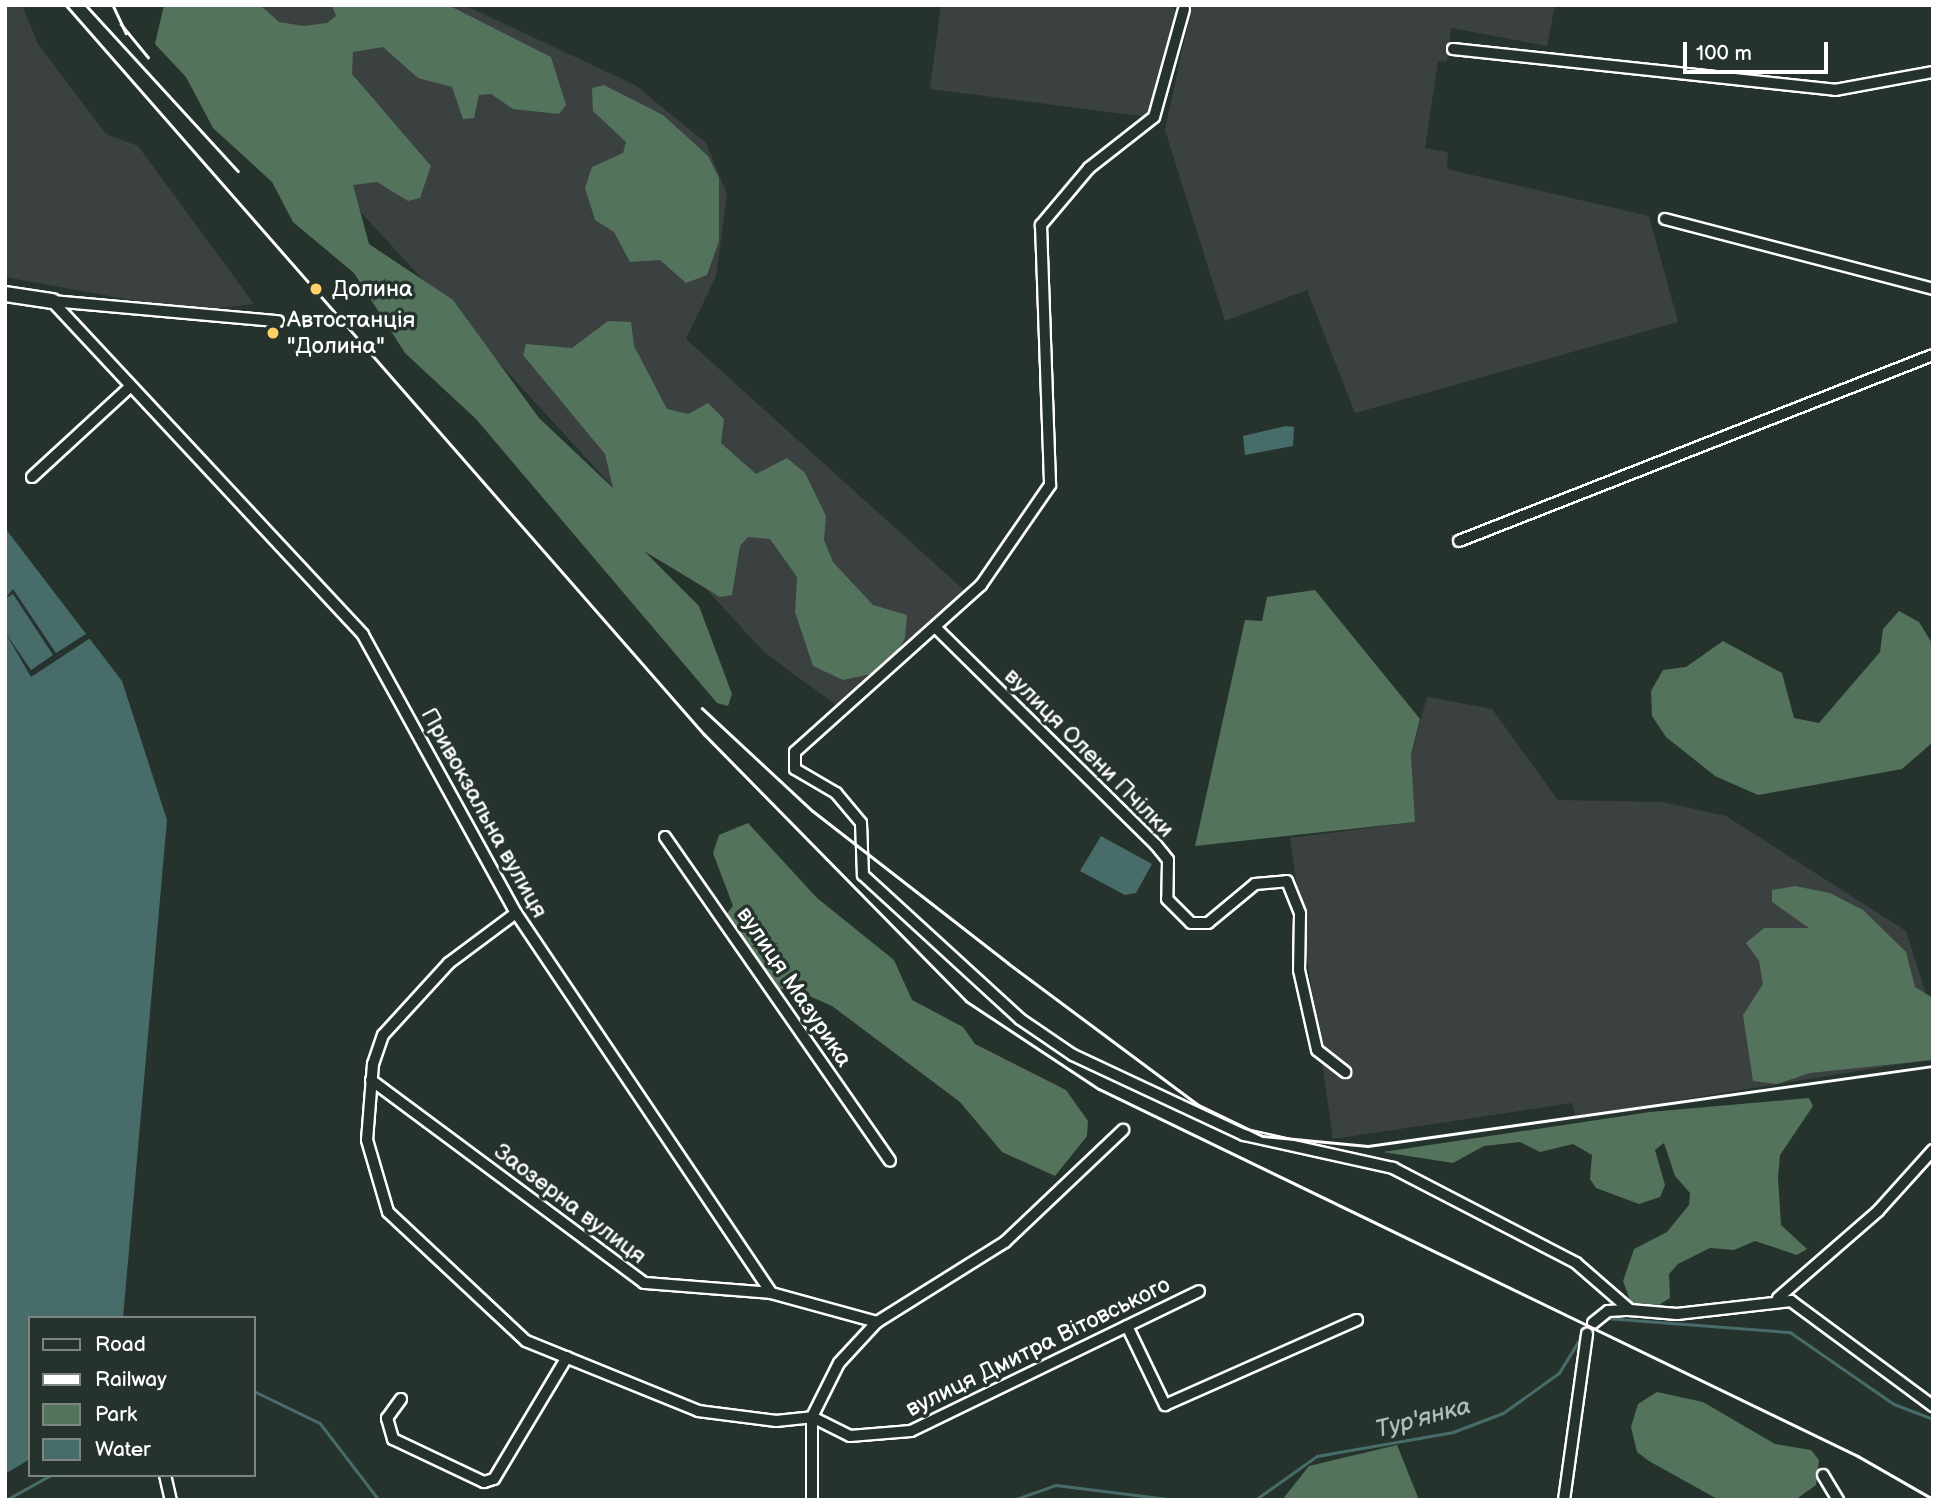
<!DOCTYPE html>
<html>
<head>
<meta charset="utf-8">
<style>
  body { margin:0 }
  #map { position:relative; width:1938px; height:1505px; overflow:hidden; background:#26332d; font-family:"Balsamiq Sans",sans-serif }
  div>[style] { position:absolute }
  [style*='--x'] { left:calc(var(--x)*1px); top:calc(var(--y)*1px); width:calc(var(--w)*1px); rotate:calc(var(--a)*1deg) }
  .built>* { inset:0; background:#3b4140 }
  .green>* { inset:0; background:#54735c }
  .water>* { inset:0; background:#476c6a }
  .pier>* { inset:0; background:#26332d }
  .stream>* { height:2.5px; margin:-1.25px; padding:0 1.25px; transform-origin:1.25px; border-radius:1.25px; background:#476c6a }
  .roads { filter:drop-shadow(2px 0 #fff) drop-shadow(-2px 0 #fff) drop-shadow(0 2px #fff) drop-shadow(0 -2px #fff) }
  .street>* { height:10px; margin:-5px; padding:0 5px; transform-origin:5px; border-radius:5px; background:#26332d }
  .secondary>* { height:14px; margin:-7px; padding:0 7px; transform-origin:7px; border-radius:7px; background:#26332d }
  .rail>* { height:2.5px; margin:-1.25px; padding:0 1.25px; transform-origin:1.25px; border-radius:1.25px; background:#fff }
  .dots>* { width:19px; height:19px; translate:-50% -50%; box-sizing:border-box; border:4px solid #26332d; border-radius:50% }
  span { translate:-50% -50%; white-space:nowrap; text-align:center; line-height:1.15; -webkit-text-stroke:7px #26332d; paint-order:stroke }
  .poi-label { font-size:23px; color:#fff }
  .left { translate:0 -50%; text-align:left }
  .street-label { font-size:23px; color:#fff }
  .water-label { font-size:24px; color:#acbdbc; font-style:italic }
  .frame { position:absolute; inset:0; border:7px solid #fff; pointer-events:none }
  .legend { position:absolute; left:28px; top:1316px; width:228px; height:161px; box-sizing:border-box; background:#26332d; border:2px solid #7d8581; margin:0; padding:9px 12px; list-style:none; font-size:21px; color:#fff }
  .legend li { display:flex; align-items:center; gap:14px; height:35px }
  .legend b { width:35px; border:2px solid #7d8581 }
  .scale { position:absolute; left:1683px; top:42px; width:145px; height:32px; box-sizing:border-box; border:4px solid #fff; border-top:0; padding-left:9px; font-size:21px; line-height:24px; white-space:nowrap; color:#fff; -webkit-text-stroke:5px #26332d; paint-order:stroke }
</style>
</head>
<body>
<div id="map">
  <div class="built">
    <div style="clip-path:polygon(5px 5px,22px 5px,38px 44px,106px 134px,138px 146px,254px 304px,192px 311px,5px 277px)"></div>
    <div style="clip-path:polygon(171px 5px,464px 5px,635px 85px,706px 143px,727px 194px,716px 276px,686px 339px,965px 591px,840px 708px,764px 652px)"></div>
    <div style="clip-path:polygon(941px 5px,1172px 5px,1176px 13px,1157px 99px,1148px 117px,930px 89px)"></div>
    <div style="clip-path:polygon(1192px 5px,1555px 5px,1547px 46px,1451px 28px,1447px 62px,1438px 61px,1425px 148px,1448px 152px,1447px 169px,1649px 216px,1678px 322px,1355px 413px,1307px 290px,1225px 321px,1165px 130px)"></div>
    <div style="clip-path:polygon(1427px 697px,1492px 709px,1558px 800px,1663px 802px,1726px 816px,1906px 931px,1933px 1016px,1933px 1059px,1624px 1109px,1575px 1115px,1572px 1103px,1333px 1139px,1290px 838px,1415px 822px,1411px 754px)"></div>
  </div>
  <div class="green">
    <div style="clip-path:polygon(164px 5px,260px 5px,279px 22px,304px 26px,327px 23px,336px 16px,332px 5px,448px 5px,551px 57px,566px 105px,559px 114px,513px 109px,491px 94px,479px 95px,474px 118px,463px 119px,452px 87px,418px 78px,383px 47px,353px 52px,352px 74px,431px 166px,420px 198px,408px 201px,377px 182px,353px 185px,369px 244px,453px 300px,539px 418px,613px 488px,605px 454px,523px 355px,526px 344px,572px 348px,608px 321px,631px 322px,634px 346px,667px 409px,688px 414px,708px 403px,724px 419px,721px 443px,756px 474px,787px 458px,805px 473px,826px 516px,824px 540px,833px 562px,873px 605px,907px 615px,905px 638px,889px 670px,843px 680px,813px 666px,795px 612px,797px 577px,770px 539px,748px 537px,740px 546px,732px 595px,720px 597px,644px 551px,699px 606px,732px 694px,728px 706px,717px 703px,476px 419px,405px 353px,354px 273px,293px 222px,272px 182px,213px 128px,186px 77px,155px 44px)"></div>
    <div style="clip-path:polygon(604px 85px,663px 115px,708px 156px,719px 178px,719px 241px,707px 275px,686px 283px,660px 260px,630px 262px,614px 232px,595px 220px,585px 188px,592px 167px,623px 153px,626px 142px,593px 111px,592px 88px)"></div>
    <div style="clip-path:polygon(1315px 590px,1420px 719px,1411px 754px,1415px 822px,1195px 846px,1245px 620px,1262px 621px,1267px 597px)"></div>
    <div style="clip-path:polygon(1899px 611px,1919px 622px,1933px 645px,1933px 742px,1902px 769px,1758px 795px,1715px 776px,1666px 737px,1652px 716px,1651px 691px,1663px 670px,1686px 667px,1723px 641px,1782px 673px,1794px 718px,1819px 723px,1880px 652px,1883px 629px)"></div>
    <div style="clip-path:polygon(748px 823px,817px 898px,894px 960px,912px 1000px,963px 1027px,975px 1044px,1066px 1090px,1088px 1121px,1087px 1136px,1055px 1176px,1002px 1152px,960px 1102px,832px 1006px,798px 991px,771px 988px,723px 918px,733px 906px,713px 853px,719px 835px)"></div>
    <div style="clip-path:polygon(1795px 886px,1830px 893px,1863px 910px,1906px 952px,1915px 987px,1933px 998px,1933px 1060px,1810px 1073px,1777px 1084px,1753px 1081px,1743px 1015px,1763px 984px,1759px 961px,1746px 943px,1764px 928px,1809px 928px,1772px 902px,1772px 890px)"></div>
    <div style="clip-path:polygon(1809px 1098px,1813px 1106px,1780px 1155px,1778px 1177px,1781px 1225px,1807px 1249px,1797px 1255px,1755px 1241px,1734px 1250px,1710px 1248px,1678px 1264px,1669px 1274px,1670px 1298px,1652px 1309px,1631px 1303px,1623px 1281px,1634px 1249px,1667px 1232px,1689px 1205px,1690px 1193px,1675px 1176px,1664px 1143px,1655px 1150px,1665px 1185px,1660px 1197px,1639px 1204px,1596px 1188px,1590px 1179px,1592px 1155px,1573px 1144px,1540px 1152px,1520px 1142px,1484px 1146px,1453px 1163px,1383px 1152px,1650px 1112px)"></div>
    <div style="clip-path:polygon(1657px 1392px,1703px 1402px,1775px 1444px,1811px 1450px,1819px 1460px,1816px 1485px,1795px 1500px,1719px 1500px,1649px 1461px,1637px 1452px,1631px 1427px,1638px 1404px)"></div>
    <div style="clip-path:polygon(1397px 1445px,1419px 1500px,1282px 1500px,1309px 1466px)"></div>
  </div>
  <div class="water">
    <div style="clip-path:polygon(1286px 426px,1294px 427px,1293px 446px,1245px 455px,1243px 436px)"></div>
    <div style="clip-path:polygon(5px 528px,122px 681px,167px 820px,123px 1318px,30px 1318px,30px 1459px,5px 1474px)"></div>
    <div style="clip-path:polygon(1101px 836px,1152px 864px,1136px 893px,1125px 895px,1080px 871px)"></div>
  </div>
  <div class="pier">
    <div style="clip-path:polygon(13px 589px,56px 653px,89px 632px,92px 637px,31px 677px,5px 632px,31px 670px,53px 655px,13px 594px,5px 599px)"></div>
  </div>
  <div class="stream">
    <div style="--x:1606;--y:1318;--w:185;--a:4.4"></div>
    <div style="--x:1790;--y:1332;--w:126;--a:34.7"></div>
    <div style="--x:1894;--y:1404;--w:42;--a:21"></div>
    <div style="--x:254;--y:1391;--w:73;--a:25.9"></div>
    <div style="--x:320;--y:1423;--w:97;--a:52.5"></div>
    <div style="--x:6;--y:1500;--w:51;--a:-29.1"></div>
    <div style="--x:1013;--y:1500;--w:46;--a:-19.2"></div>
    <div style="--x:1056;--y:1485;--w:122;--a:7.1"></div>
    <div style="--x:1255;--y:1500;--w:76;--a:-35.4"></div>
    <div style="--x:1317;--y:1456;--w:138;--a:-10"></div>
    <div style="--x:1453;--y:1432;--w:53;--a:-20.8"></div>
    <div style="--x:1503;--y:1413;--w:69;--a:-35.5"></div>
    <div style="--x:1559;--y:1373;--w:42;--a:-58.6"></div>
  </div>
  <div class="roads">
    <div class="street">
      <div style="--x:1184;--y:9;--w:112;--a:105.5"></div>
      <div style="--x:1154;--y:117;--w:83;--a:141.9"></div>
      <div style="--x:1089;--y:168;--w:75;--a:130.1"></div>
      <div style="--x:1041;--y:225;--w:260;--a:88"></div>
      <div style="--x:1050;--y:485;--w:121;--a:124.6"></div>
      <div style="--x:981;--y:585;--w:250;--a:138.1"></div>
      <div style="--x:795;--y:752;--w:17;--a:90"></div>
      <div style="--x:795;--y:769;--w:48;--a:30.3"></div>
      <div style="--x:836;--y:793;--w:39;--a:50"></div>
      <div style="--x:861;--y:823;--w:52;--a:87.8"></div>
      <div style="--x:863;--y:875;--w:213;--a:42.5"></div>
      <div style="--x:1020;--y:1019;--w:64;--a:34.2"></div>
      <div style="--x:1073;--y:1055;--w:189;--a:25.1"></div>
      <div style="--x:1244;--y:1135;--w:153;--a:12.5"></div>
      <div style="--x:1393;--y:1168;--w:206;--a:27.4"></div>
      <div style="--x:1576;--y:1263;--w:72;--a:41"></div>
      <div style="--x:1630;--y:1310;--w:47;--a:4.9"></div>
      <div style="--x:1677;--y:1314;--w:115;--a:-6.5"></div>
      <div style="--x:1791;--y:1301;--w:177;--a:36.5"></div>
      <div style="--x:1453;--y:49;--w:384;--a:6.1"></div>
      <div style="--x:1835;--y:90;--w:100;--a:-10.4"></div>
      <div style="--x:1665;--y:219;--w:277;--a:14.6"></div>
      <div style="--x:52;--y:301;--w:456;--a:47"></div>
      <div style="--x:363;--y:635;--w:317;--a:61.2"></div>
      <div style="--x:516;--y:913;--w:458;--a:56.1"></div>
      <div style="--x:771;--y:1293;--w:110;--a:15.3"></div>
      <div style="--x:52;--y:301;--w:227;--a:5.1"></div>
      <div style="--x:32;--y:477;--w:134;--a:-42.6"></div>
      <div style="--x:1459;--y:541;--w:509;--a:-21.43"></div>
      <div style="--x:938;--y:630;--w:306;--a:44.6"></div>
      <div style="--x:1156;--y:845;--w:19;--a:51"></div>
      <div style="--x:1168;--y:860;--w:39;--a:91"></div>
      <div style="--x:1167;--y:899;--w:34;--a:45"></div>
      <div style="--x:1191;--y:923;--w:17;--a:0"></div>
      <div style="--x:1208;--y:923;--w:61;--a:-39.7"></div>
      <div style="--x:1255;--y:884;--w:32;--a:-5"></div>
      <div style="--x:1287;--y:881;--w:35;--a:68"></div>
      <div style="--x:1300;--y:914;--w:56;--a:91"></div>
      <div style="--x:1299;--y:970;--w:82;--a:77.3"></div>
      <div style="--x:1317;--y:1050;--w:36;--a:38"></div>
      <div style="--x:665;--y:837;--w:394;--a:55.2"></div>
      <div style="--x:516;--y:913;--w:84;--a:143.3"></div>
      <div style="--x:449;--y:963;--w:98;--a:132.5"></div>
      <div style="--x:383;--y:1035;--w:31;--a:109"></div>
      <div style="--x:373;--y:1064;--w:76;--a:94.5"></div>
      <div style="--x:367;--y:1140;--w:75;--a:73.7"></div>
      <div style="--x:388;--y:1212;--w:189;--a:43.1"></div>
      <div style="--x:526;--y:1341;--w:186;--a:22.1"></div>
      <div style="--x:698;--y:1411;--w:79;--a:7.3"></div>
      <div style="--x:776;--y:1421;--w:36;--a:-6"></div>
      <div style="--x:371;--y:1080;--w:340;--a:36.6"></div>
      <div style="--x:644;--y:1283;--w:127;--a:4.5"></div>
      <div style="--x:1778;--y:1298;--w:133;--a:-41"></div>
      <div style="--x:1878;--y:1211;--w:82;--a:-48"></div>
      <div style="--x:1593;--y:1323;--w:19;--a:-39"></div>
      <div style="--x:1608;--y:1311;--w:22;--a:-3"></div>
      <div style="--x:1127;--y:1326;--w:88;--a:64.3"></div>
      <div style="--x:1165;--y:1405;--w:210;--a:-23.9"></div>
      <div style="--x:401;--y:1399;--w:24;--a:126"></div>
      <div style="--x:387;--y:1418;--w:22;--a:74"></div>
      <div style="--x:393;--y:1439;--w:101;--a:25.3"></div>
      <div style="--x:484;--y:1482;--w:10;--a:-17"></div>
      <div style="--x:494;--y:1479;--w:142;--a:-59.1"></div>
      <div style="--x:812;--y:1417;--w:42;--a:26.6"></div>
      <div style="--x:850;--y:1436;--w:61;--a:-4.7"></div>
      <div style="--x:911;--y:1431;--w:320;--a:-25.9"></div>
      <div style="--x:165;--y:1475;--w:26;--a:77"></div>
      <div style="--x:1823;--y:1475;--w:29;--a:59"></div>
      <div style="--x:812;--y:1500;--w:83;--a:-90"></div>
      <div style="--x:812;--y:1417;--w:60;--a:-63.4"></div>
      <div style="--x:839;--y:1363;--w:56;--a:-47.2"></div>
      <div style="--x:877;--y:1322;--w:151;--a:-32"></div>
      <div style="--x:1005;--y:1242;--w:163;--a:-43.5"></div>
      <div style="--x:1564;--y:1500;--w:168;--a:-82.1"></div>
    </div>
    <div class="secondary">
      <div style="--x:5;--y:294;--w:48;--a:8.5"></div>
    </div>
  </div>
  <div class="rail">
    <div style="--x:66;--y:5;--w:969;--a:48.81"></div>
    <div style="--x:704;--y:734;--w:374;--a:45.5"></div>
    <div style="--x:966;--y:1001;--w:159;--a:33.5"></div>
    <div style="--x:1099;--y:1089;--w:843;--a:25.81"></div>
    <div style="--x:1858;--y:1456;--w:86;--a:29.8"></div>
    <div style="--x:86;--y:5;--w:225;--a:47.5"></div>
    <div style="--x:113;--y:5;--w:31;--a:65"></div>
    <div style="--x:121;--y:24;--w:43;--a:50.7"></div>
    <div style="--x:702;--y:708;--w:151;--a:42.9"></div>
    <div style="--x:813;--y:811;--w:247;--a:37.9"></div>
    <div style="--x:1008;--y:963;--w:236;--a:36.7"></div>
    <div style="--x:1197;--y:1104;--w:73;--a:25.9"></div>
    <div style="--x:1263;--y:1136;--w:105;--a:5.4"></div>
    <div style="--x:1368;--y:1146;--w:571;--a:-8.06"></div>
  </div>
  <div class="dots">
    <div style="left:316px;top:289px;background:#ffd166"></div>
    <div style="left:273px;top:333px;background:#ffd166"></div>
  </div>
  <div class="poi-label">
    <span class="left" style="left:332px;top:289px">Долина</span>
    <span class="left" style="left:287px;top:333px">Автостанція<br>"Долина"</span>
  </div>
  <div class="street-label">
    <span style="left:1089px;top:753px;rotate:45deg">вулиця Олени Пчілки</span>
    <span style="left:484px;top:813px;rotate:61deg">Привокзальна вулиця</span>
    <span style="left:794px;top:987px;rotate:56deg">вулиця Мазурика</span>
    <span style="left:570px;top:1204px;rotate:37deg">Заозерна вулиця</span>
    <span style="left:1038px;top:1347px;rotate:-26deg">вулиця Дмитра Вітовського</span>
  </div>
  <div class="water-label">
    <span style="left:1423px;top:1418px;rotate:-15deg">Тур'янка</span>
  </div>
  <div class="frame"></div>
  <ul class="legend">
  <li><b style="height:9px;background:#26332d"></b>Road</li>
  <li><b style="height:9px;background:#fff"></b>Railway</li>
  <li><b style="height:19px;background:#54735c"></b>Park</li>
  <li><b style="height:19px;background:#476c6a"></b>Water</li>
  </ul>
  <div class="scale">100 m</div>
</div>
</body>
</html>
